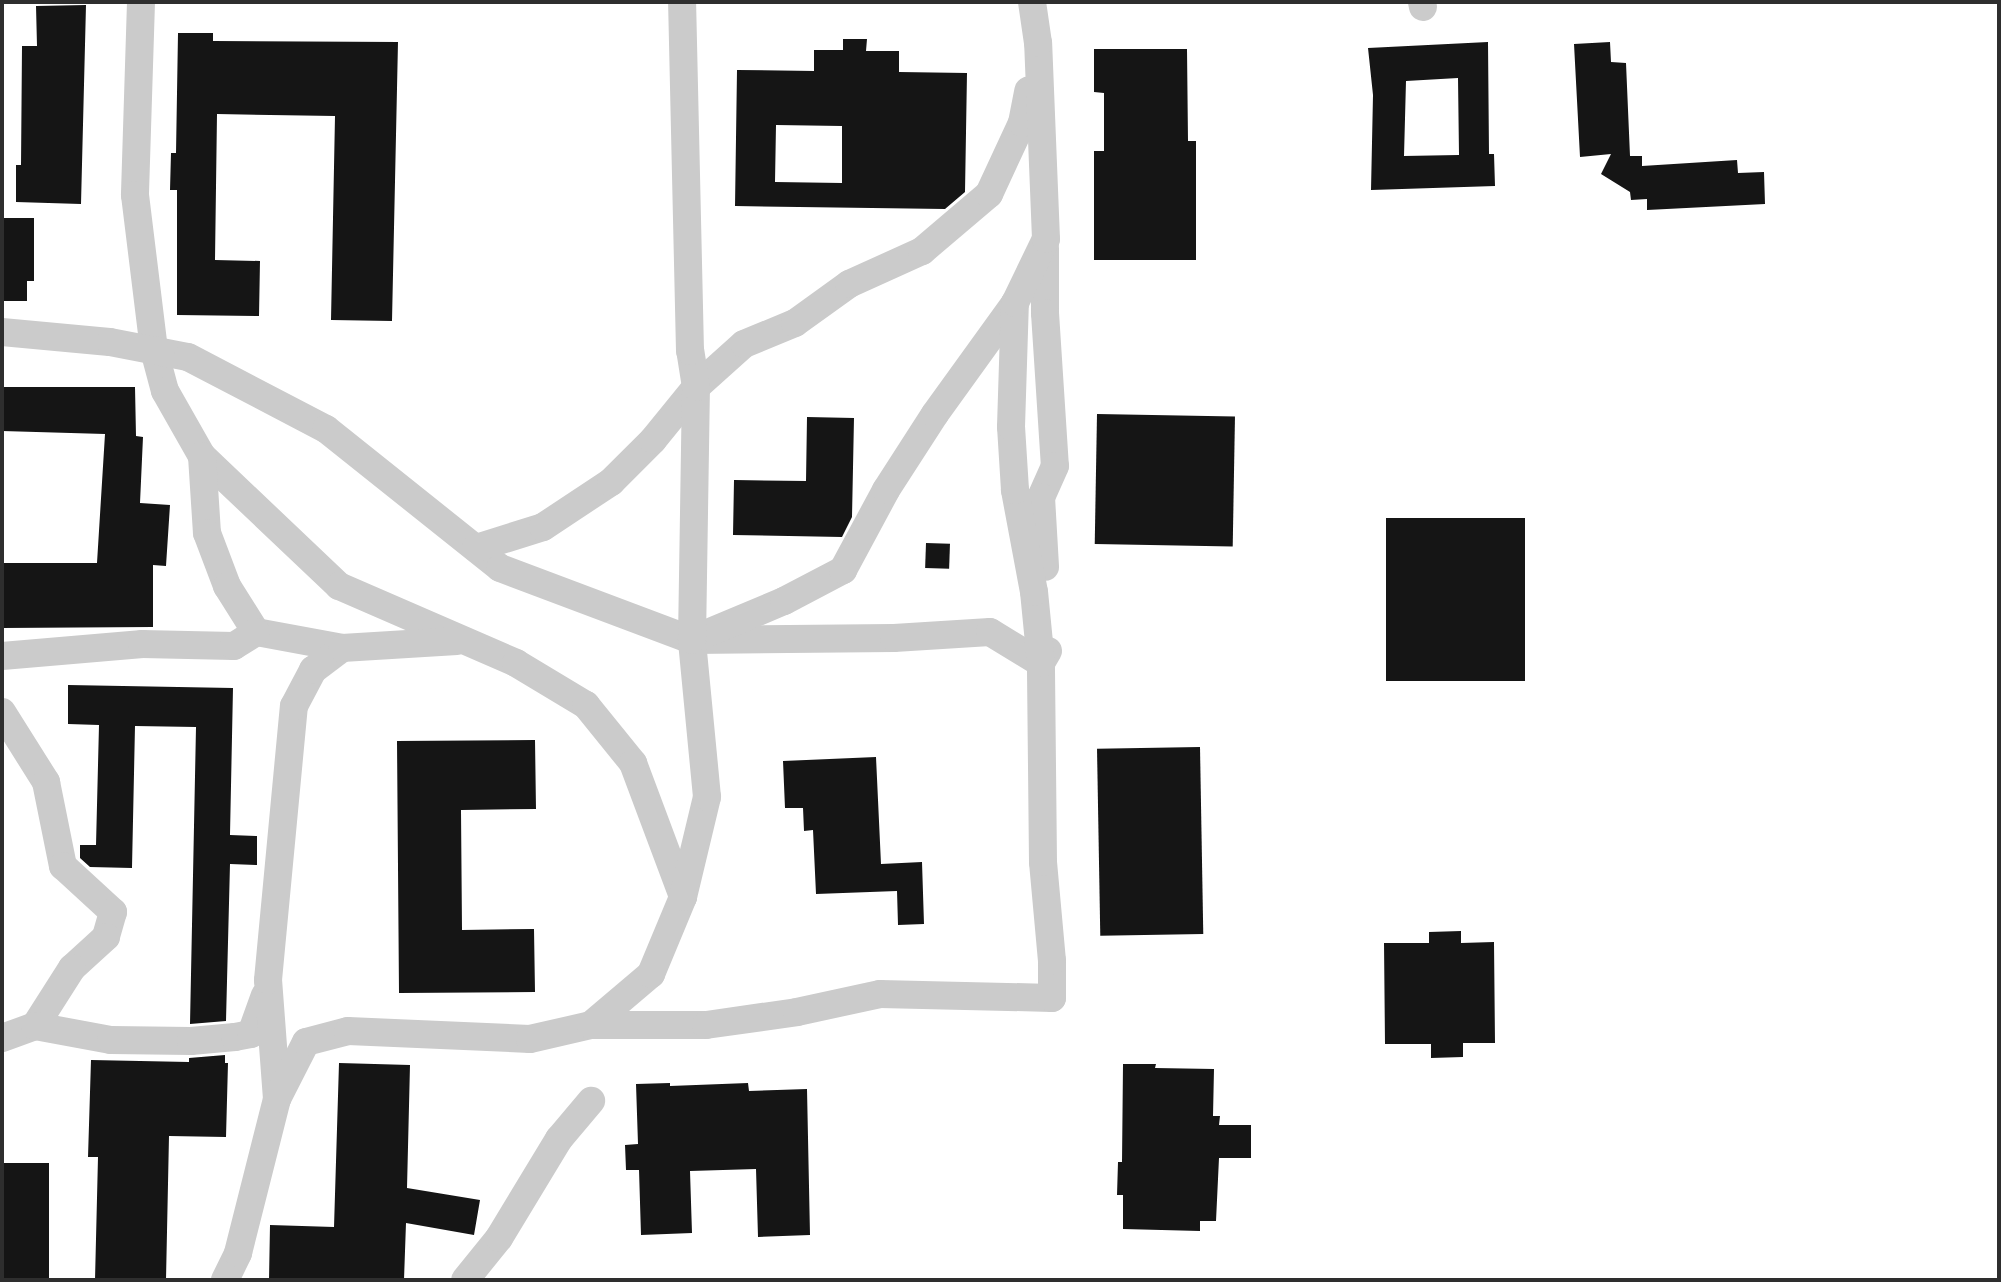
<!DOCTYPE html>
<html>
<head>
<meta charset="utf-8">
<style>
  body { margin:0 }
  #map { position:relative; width:2001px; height:1282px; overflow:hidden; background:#fff; font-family:Overpass,sans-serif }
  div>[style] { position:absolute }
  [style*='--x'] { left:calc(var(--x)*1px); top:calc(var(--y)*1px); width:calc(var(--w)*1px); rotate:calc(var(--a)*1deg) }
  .building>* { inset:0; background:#151515; transform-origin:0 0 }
  .minor>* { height:28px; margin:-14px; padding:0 14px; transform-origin:14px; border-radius:14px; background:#cbcbcb }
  span { translate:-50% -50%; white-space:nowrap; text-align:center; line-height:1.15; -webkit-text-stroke:8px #fff; paint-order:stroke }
  .frame { position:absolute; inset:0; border:4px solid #2e2e2e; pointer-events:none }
</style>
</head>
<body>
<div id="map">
  <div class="building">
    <div style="clip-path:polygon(86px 5px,81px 204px,16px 202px,16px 165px,21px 165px,22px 46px,37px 46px,36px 6px)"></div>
    <div style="clip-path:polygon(178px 33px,213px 33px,213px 41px,398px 42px,392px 321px,331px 320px,335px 116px,217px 114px,215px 260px,260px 261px,259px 316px,177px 315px,177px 190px,170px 190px,171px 153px,176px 153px)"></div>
    <div style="clip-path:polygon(evenodd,843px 39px,867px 39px,866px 51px,899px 51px,899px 72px,967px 73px,965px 192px,945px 209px,735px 206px,737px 70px,814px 71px,814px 50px,843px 50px,843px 39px,776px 125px,842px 126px,842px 183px,775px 182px,776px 125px)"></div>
    <div style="clip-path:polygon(evenodd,1488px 42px,1489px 154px,1494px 154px,1495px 186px,1371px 190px,1373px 95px,1368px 48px,1488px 42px,1458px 78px,1459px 155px,1404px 156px,1406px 81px,1458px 78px)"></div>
    <div style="clip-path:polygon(1610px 42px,1611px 62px,1626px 63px,1630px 156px,1642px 156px,1642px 166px,1737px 160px,1738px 173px,1764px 172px,1765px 204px,1647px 210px,1647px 199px,1631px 200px,1630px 192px,1601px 174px,1611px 154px,1580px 157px,1574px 44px)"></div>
    <div style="clip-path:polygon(1094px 49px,1187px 49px,1188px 141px,1196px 141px,1196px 260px,1094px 260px,1094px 151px,1104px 151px,1104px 93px,1094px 92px)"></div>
    <div style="clip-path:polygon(4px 218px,34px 218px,34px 281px,27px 281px,27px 301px,2px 301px)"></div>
    <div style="clip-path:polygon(2px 387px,135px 387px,136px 436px,143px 437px,140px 503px,170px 505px,166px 566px,153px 565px,153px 627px,2px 628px,2px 563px,97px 563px,105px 434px,2px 431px)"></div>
    <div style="left:1097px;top:414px;width:138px;height:130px;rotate:1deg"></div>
    <div style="clip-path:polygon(807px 417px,854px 418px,852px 517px,842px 537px,733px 535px,734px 480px,806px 481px)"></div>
    <div style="left:1386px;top:518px;width:139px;height:163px"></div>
    <div style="left:926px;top:543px;width:24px;height:25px;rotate:2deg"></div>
    <div style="clip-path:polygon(68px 685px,233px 688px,230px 835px,257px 836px,257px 865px,230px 864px,226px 1021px,190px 1024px,196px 727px,135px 726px,132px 868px,90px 867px,80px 858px,80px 845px,96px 845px,99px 725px,68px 724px)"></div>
    <div style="clip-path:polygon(535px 740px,536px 809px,461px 810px,462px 930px,534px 929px,535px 992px,399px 993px,397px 741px)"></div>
    <div style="left:1200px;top:747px;width:187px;height:103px;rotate:89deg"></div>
    <div style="clip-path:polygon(876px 757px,881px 864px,922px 862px,924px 924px,898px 925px,897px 891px,816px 894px,813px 830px,804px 831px,803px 808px,785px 808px,783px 761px)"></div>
    <div style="clip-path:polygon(1461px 931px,1461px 943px,1494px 942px,1495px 1043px,1463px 1043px,1463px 1057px,1431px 1058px,1431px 1044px,1385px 1044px,1384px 943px,1429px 943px,1429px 932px)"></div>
    <div style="clip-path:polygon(225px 1055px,225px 1063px,228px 1063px,226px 1137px,169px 1136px,166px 1280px,95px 1280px,98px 1157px,88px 1157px,91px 1060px,189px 1062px,189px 1058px)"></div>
    <div style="clip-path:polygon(339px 1063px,410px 1065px,407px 1188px,480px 1200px,474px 1235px,406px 1223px,404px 1280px,269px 1280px,270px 1225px,334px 1227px)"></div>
    <div style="clip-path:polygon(1123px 1064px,1156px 1064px,1155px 1068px,1214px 1069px,1213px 1116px,1220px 1116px,1219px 1125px,1251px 1125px,1251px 1158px,1219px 1158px,1216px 1221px,1200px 1221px,1200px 1231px,1123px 1229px,1123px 1195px,1117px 1195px,1118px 1162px,1122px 1162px)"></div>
    <div style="clip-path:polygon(670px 1083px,670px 1086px,748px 1083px,749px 1091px,807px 1089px,810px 1235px,758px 1237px,756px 1169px,690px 1171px,692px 1233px,641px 1235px,639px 1170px,626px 1170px,625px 1145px,638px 1144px,636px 1084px)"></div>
    <div style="left:2px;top:1163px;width:47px;height:117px"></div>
  </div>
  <div class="minor">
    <div style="--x:141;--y:2;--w:193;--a:91.8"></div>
    <div style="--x:135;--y:195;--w:156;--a:83"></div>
    <div style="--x:154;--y:350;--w:42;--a:75"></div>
    <div style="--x:165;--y:391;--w:75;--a:60.4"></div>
    <div style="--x:202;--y:456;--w:189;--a:43.5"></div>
    <div style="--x:339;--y:586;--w:193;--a:23.5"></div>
    <div style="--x:516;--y:663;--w:82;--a:31"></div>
    <div style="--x:586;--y:705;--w:75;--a:51"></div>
    <div style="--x:633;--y:763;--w:143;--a:69.5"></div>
    <div style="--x:1422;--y:2;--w:5;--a:79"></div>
    <div style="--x:1045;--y:248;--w:65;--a:90"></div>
    <div style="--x:1045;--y:313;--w:153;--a:86.3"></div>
    <div style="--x:1055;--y:466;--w:34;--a:114"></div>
    <div style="--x:1041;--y:497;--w:70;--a:86.7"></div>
    <div style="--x:2;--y:332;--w:108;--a:5.3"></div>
    <div style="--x:110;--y:342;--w:79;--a:10.9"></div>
    <div style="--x:188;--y:357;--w:156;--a:27.6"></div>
    <div style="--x:326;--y:429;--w:223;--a:38.6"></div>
    <div style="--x:500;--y:568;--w:205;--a:20.6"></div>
    <div style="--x:692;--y:640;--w:202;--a:-0.6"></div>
    <div style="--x:894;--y:638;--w:96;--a:-3.6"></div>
    <div style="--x:990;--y:632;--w:60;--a:31.3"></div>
    <div style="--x:1041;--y:663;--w:14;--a:-60"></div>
    <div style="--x:202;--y:456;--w:77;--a:86.3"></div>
    <div style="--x:207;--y:533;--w:57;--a:69.3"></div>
    <div style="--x:227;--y:586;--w:54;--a:57.8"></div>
    <div style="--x:256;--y:632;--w:87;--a:10.5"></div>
    <div style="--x:476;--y:548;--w:70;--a:-17.4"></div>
    <div style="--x:543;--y:527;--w:82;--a:-33.5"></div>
    <div style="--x:611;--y:482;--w:59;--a:-45"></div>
    <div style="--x:653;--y:440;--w:68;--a:-50.9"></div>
    <div style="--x:696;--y:387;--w:64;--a:-41.9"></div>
    <div style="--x:744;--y:344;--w:55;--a:-22.4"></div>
    <div style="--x:795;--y:323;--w:67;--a:-35.8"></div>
    <div style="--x:849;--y:284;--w:80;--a:-24.3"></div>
    <div style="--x:922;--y:251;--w:88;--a:-40.4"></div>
    <div style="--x:989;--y:194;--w:78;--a:-65.1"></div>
    <div style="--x:1022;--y:123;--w:33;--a:-79"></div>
    <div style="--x:703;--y:635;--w:88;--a:-22.8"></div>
    <div style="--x:784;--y:601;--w:67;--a:-27.7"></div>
    <div style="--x:843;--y:570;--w:91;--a:-61.7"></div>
    <div style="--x:886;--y:490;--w:90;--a:-57.2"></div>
    <div style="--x:935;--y:414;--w:137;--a:-54.2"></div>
    <div style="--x:2;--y:656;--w:141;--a:-4.9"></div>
    <div style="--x:142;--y:644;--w:92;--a:1.2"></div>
    <div style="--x:234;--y:646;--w:26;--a:-32"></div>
    <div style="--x:2;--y:712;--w:83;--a:57.8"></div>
    <div style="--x:46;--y:782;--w:86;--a:78.6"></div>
    <div style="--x:63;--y:866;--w:68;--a:42.6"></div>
    <div style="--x:113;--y:912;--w:26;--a:106"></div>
    <div style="--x:106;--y:937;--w:46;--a:137.6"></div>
    <div style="--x:72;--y:968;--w:69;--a:122.5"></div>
    <div style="--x:35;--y:1026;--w:35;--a:160"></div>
    <div style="--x:591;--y:1025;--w:79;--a:-40.4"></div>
    <div style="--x:651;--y:974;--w:83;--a:-67.4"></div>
    <div style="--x:683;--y:897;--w:103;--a:-76.5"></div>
    <div style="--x:707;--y:797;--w:158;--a:-95.5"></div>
    <div style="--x:692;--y:640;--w:253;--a:-89.1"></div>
    <div style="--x:696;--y:387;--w:36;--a:-99"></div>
    <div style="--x:690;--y:351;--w:349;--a:-91.3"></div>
    <div style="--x:35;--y:1026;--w:77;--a:10.4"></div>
    <div style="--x:111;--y:1040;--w:80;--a:0.7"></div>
    <div style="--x:191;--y:1041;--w:44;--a:-5.2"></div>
    <div style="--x:235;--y:1037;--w:16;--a:-11"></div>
    <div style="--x:251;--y:1034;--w:41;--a:-70.3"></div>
    <div style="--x:277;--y:1099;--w:119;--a:-94.3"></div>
    <div style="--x:268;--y:980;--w:275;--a:-84.6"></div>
    <div style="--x:294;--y:706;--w:41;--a:-62.2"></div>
    <div style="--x:313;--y:670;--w:36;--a:-37"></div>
    <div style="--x:342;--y:648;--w:115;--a:-3.5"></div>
    <div style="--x:225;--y:1280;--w:30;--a:-64"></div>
    <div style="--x:238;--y:1253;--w:159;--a:-75.8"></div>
    <div style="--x:277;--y:1099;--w:64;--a:-63"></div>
    <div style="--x:306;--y:1042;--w:43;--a:-14.7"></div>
    <div style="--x:348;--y:1031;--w:182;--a:2.5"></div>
    <div style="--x:530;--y:1039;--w:63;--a:-12.9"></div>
    <div style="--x:591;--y:1025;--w:115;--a:0"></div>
    <div style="--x:706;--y:1025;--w:92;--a:-8.1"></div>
    <div style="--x:797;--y:1012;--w:85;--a:-12.2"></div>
    <div style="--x:880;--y:994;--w:172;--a:1.3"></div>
    <div style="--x:1052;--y:998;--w:37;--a:-90"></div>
    <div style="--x:1052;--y:961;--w:99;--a:-95.2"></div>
    <div style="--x:1043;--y:862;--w:199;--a:-90.6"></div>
    <div style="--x:1041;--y:663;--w:71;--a:-95.6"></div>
    <div style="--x:1034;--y:592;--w:104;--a:-100.6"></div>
    <div style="--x:1015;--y:490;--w:63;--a:-93.6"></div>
    <div style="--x:1011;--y:427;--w:124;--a:-88.2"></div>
    <div style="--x:1015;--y:303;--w:71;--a:-64.2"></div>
    <div style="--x:1046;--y:239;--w:196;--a:-92.3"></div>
    <div style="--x:1038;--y:43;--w:41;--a:-98.3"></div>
    <div style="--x:465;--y:1280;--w:54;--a:-51"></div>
    <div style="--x:499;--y:1238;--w:116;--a:-58.8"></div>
    <div style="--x:559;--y:1139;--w:50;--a:-49.9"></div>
  </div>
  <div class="frame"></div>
</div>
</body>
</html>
